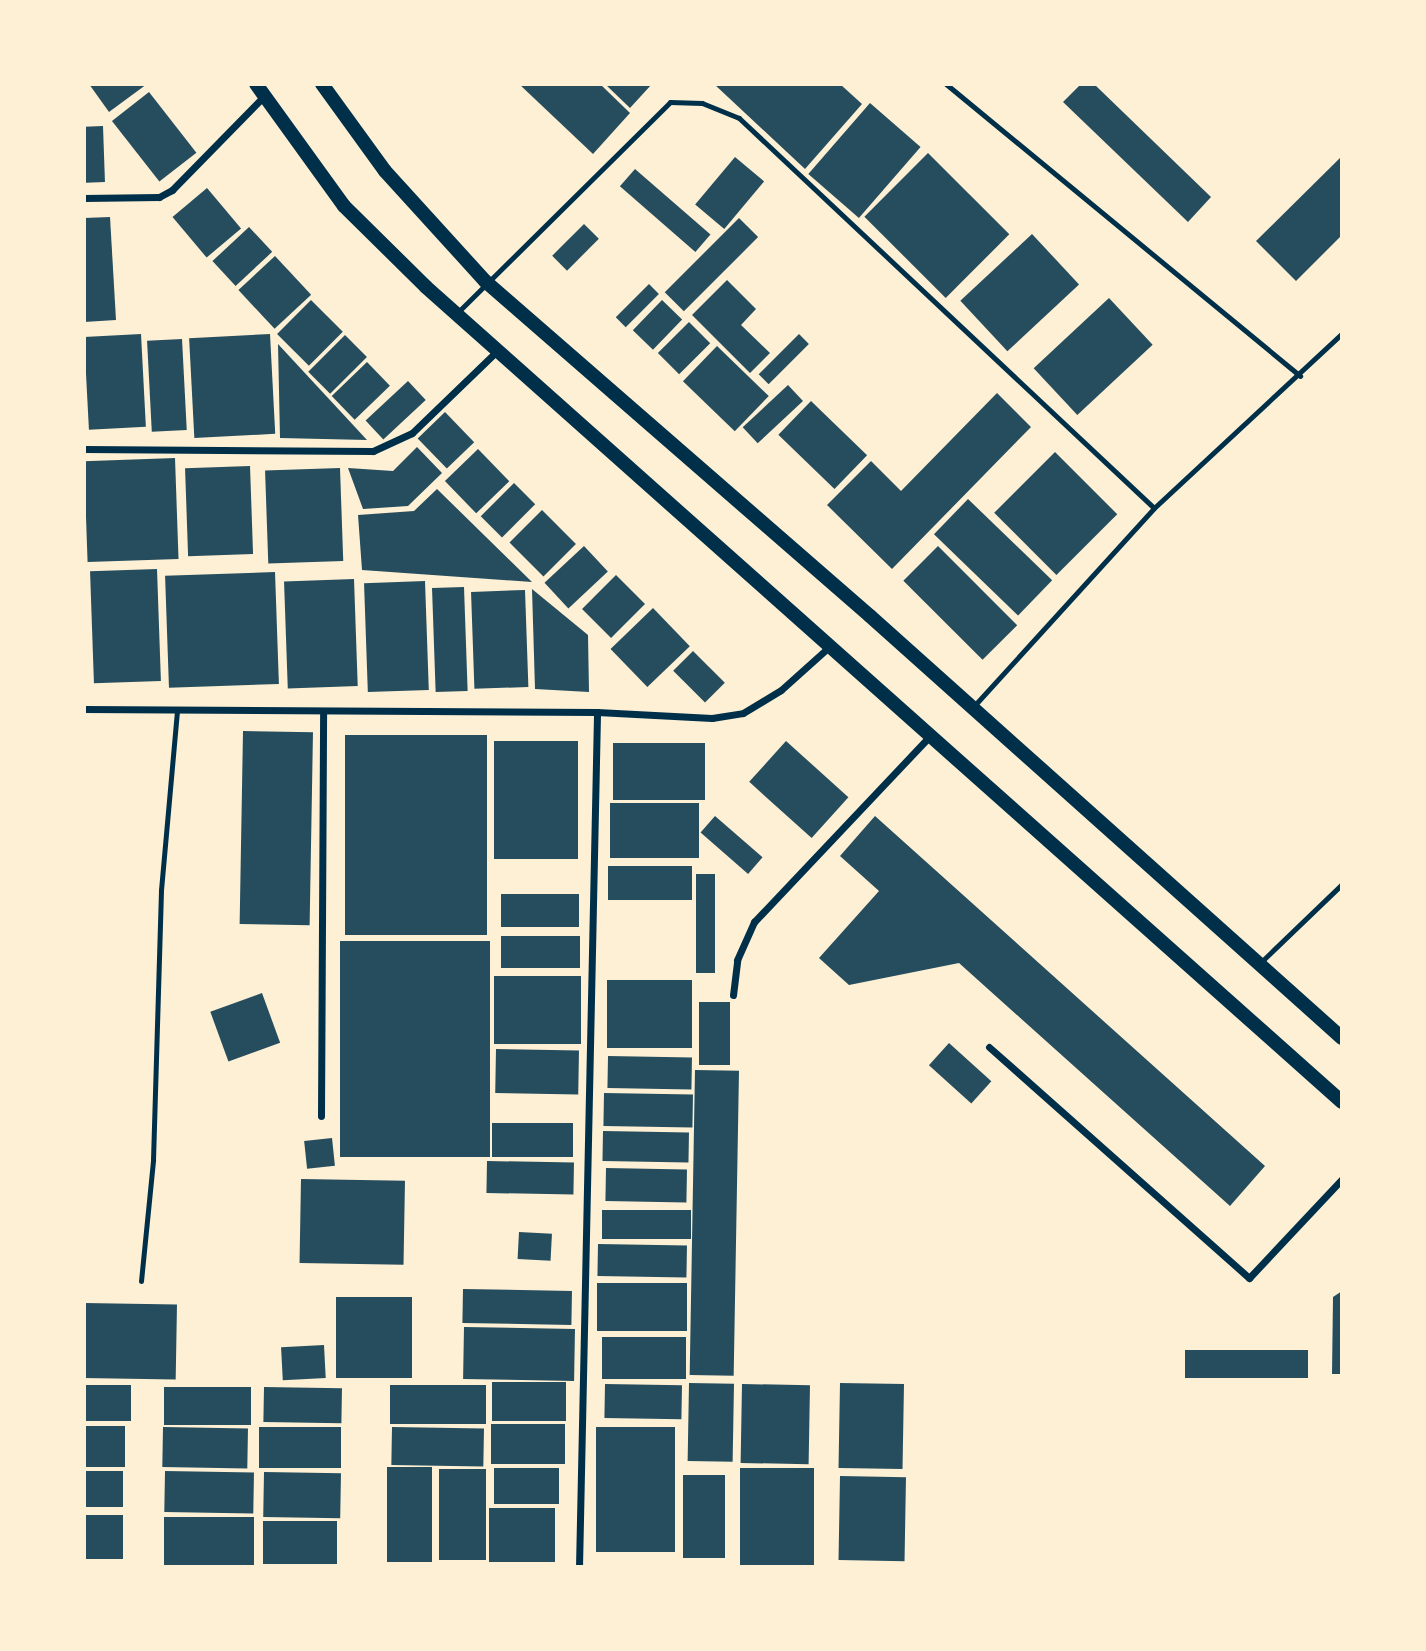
<!DOCTYPE html>
<html>
<head>
<meta charset="utf-8">
<style>
  body { margin:0 }
  #map { position:relative; width:1426px; height:1651px; overflow:hidden; background:#fdf0d5; font-family:Roboto,sans-serif }
  div>[style] { position:absolute }
  [style*='--x'] { left:calc(var(--x)*1px); top:calc(var(--y)*1px); width:calc(var(--w)*1px); rotate:calc(var(--a)*1deg) }
  .building>* { inset:0; background:#264d5e; transform-origin:0 0 }
  .service>* { height:5px; margin:-2.5px; padding:0 2.5px; transform-origin:2.5px; border-radius:2.5px; background:#003049 }
  .minor>* { height:7px; margin:-3.5px; padding:0 3.5px; transform-origin:3.5px; border-radius:3.5px; background:#003049 }
  .secondary>* { height:14px; margin:-7px; padding:0 7px; transform-origin:7px; border-radius:7px; background:#003049 }
  span { translate:-50% -50%; white-space:nowrap; text-align:center; line-height:1.15; -webkit-text-stroke:6px #fdf0d5; paint-order:stroke }
  .frame { position:absolute; inset:0; border:86px solid #fdf0d5; pointer-events:none }
</style>
</head>
<body>
<div id="map">
  <div class="building">
    <div style="clip-path:polygon(89px 84px,147px 84px,109px 112px)"></div>
    <div style="clip-path:polygon(519px 84px,600px 84px,630px 113px,593px 154px)"></div>
    <div style="clip-path:polygon(605px 84px,652px 84px,630px 108px)"></div>
    <div style="clip-path:polygon(714px 84px,840px 84px,862px 104px,805px 169px)"></div>
    <div style="clip-path:polygon(1081px 84px,1094px 84px,1211px 197px,1188px 222px,1063px 102px)"></div>
    <div style="left:149px;top:92px;width:77px;height:47px;rotate:52deg"></div>
    <div style="left:870px;top:103px;width:67px;height:94px;rotate:41deg"></div>
    <div style="left:103px;top:126px;width:56px;height:19px;rotate:88deg"></div>
    <div style="left:928px;top:153px;width:115px;height:90px;rotate:45deg"></div>
    <div style="clip-path:polygon(1342px 156px,1342px 235px,1296px 281px,1256px 241px)"></div>
    <div style="left:735px;top:157px;width:38px;height:62px;rotate:40deg"></div>
    <div style="left:635px;top:169px;width:100px;height:23px;rotate:41deg"></div>
    <div style="left:207px;top:188px;width:53px;height:45px;rotate:50deg"></div>
    <div style="clip-path:polygon(110px 217px,116px 320px,84px 322px,84px 218px)"></div>
    <div style="left:739px;top:218px;width:27px;height:105px;rotate:45deg"></div>
    <div style="left:584px;top:224px;width:21px;height:45px;rotate:45deg"></div>
    <div style="left:249px;top:227px;width:34px;height:50px;rotate:47deg"></div>
    <div style="left:1032px;top:234px;width:69px;height:98px;rotate:47deg"></div>
    <div style="left:275px;top:256px;width:53px;height:50px;rotate:47deg"></div>
    <div style="clip-path:polygon(727px 280px,756px 309px,741px 325px,770px 353px,750px 373px,692px 315px)"></div>
    <div style="left:649px;top:284px;width:14px;height:47px;rotate:45deg"></div>
    <div style="left:1109px;top:298px;width:64px;height:103px;rotate:47deg"></div>
    <div style="left:311px;top:300px;width:45px;height:48px;rotate:45deg"></div>
    <div style="left:662px;top:300px;width:28px;height:42px;rotate:44deg"></div>
    <div style="left:689px;top:322px;width:30px;height:44px;rotate:45deg"></div>
    <div style="left:141px;top:334px;width:93px;height:57px;rotate:87deg"></div>
    <div style="left:270px;top:334px;width:100px;height:81px;rotate:87deg"></div>
    <div style="left:799px;top:334px;width:14px;height:57px;rotate:45deg"></div>
    <div style="left:345px;top:335px;width:31px;height:52px;rotate:45deg"></div>
    <div style="left:182px;top:339px;width:91px;height:35px;rotate:87deg"></div>
    <div style="clip-path:polygon(278px 344px,367px 440px,280px 438px)"></div>
    <div style="left:717px;top:346px;width:72px;height:49px;rotate:44deg"></div>
    <div style="left:367px;top:362px;width:33px;height:49px;rotate:46deg"></div>
    <div style="left:408px;top:381px;width:26px;height:58px;rotate:47deg"></div>
    <div style="left:788px;top:385px;width:22px;height:62px;rotate:47deg"></div>
    <div style="clip-path:polygon(997px 393px,1031px 427px,892px 569px,827px 505px,871px 461px,901px 491px)"></div>
    <div style="left:811px;top:401px;width:78px;height:47px;rotate:44deg"></div>
    <div style="left:445px;top:412px;width:42px;height:38px;rotate:46deg"></div>
    <div style="clip-path:polygon(417px 447px,442px 473px,408px 506px,363px 509px,348px 468px,393px 471px)"></div>
    <div style="left:478px;top:449px;width:45px;height:46px;rotate:46deg"></div>
    <div style="left:1055px;top:452px;width:88px;height:86px;rotate:45deg"></div>
    <div style="left:175px;top:458px;width:101px;height:91px;rotate:88deg"></div>
    <div style="left:250px;top:466px;width:88px;height:65px;rotate:88deg"></div>
    <div style="left:340px;top:468px;width:93px;height:75px;rotate:88deg"></div>
    <div style="left:514px;top:483px;width:30px;height:47px;rotate:45deg"></div>
    <div style="clip-path:polygon(437px 489px,532px 582px,362px 570px,358px 515px,414px 511px)"></div>
    <div style="left:968px;top:499px;width:117px;height:49px;rotate:44deg"></div>
    <div style="left:542px;top:510px;width:48px;height:46px;rotate:45deg"></div>
    <div style="left:584px;top:546px;width:35px;height:54px;rotate:47deg"></div>
    <div style="left:938px;top:546px;width:112px;height:49px;rotate:45deg"></div>
    <div style="left:157px;top:569px;width:112px;height:67px;rotate:88deg"></div>
    <div style="left:275px;top:572px;width:112px;height:110px;rotate:88deg"></div>
    <div style="left:616px;top:575px;width:41px;height:48px;rotate:45deg"></div>
    <div style="left:354px;top:579px;width:107px;height:70px;rotate:88deg"></div>
    <div style="left:425px;top:581px;width:109px;height:61px;rotate:88deg"></div>
    <div style="left:464px;top:587px;width:104px;height:32px;rotate:88deg"></div>
    <div style="clip-path:polygon(532px 589px,588px 635px,589px 692px,535px 689px)"></div>
    <div style="left:525px;top:590px;width:97px;height:54px;rotate:88deg"></div>
    <div style="left:653px;top:608px;width:53px;height:59px;rotate:46deg"></div>
    <div style="left:693px;top:651px;width:45px;height:28px;rotate:45deg"></div>
    <div style="left:243px;top:731px;width:70px;height:193px;rotate:1deg"></div>
    <div style="left:345px;top:735px;width:142px;height:200px"></div>
    <div style="left:494px;top:741px;width:84px;height:118px"></div>
    <div style="left:786px;top:741px;width:84px;height:55px;rotate:42deg"></div>
    <div style="left:613px;top:743px;width:92px;height:57px"></div>
    <div style="left:610px;top:803px;width:89px;height:55px"></div>
    <div style="left:715px;top:816px;width:63px;height:22px;rotate:41deg"></div>
    <div style="clip-path:polygon(875px 816px,1265px 1166px,1230px 1206px,959px 963px,849px 985px,819px 958px,879px 891px,840px 856px)"></div>
    <div style="left:608px;top:866px;width:84px;height:34px"></div>
    <div style="left:715px;top:874px;width:99px;height:19px;rotate:90deg"></div>
    <div style="left:501px;top:894px;width:78px;height:33px"></div>
    <div style="left:501px;top:936px;width:79px;height:32px"></div>
    <div style="left:340px;top:941px;width:150px;height:216px"></div>
    <div style="left:494px;top:976px;width:87px;height:68px"></div>
    <div style="left:607px;top:980px;width:85px;height:68px"></div>
    <div style="left:262px;top:993px;width:53px;height:55px;rotate:70deg"></div>
    <div style="left:730px;top:1002px;width:63px;height:31px;rotate:90deg"></div>
    <div style="left:949px;top:1043px;width:57px;height:30px;rotate:42deg"></div>
    <div style="left:496px;top:1049px;width:83px;height:44px;rotate:1deg"></div>
    <div style="left:608px;top:1056px;width:84px;height:32px;rotate:1deg"></div>
    <div style="left:695px;top:1070px;width:44px;height:305px;rotate:1deg"></div>
    <div style="left:604px;top:1093px;width:89px;height:33px;rotate:1deg"></div>
    <div style="left:492px;top:1123px;width:81px;height:34px"></div>
    <div style="left:603px;top:1131px;width:86px;height:30px;rotate:1deg"></div>
    <div style="left:332px;top:1138px;width:28px;height:28px;rotate:84deg"></div>
    <div style="left:487px;top:1161px;width:87px;height:32px;rotate:1deg"></div>
    <div style="left:606px;top:1168px;width:81px;height:33px;rotate:1deg"></div>
    <div style="left:301px;top:1179px;width:104px;height:84px;rotate:1deg"></div>
    <div style="left:602px;top:1210px;width:89px;height:29px"></div>
    <div style="left:519px;top:1232px;width:33px;height:27px;rotate:3deg"></div>
    <div style="left:598px;top:1244px;width:89px;height:32px;rotate:1deg"></div>
    <div style="left:597px;top:1283px;width:90px;height:48px"></div>
    <div style="left:463px;top:1289px;width:109px;height:34px;rotate:1deg"></div>
    <div style="clip-path:polygon(1342px 1291px,1342px 1374px,1332px 1374px,1333px 1297px)"></div>
    <div style="left:336px;top:1297px;width:76px;height:81px"></div>
    <div style="left:84px;top:1303px;width:93px;height:75px;rotate:1deg"></div>
    <div style="left:464px;top:1327px;width:111px;height:52px;rotate:1deg"></div>
    <div style="left:602px;top:1337px;width:84px;height:42px"></div>
    <div style="left:324px;top:1345px;width:33px;height:43px;rotate:87deg"></div>
    <div style="left:1185px;top:1350px;width:123px;height:28px"></div>
    <div style="left:492px;top:1382px;width:74px;height:39px"></div>
    <div style="left:689px;top:1383px;width:45px;height:78px;rotate:1deg"></div>
    <div style="left:840px;top:1383px;width:64px;height:85px;rotate:1deg"></div>
    <div style="left:605px;top:1384px;width:77px;height:34px;rotate:1deg"></div>
    <div style="left:742px;top:1384px;width:68px;height:79px;rotate:1deg"></div>
    <div style="left:84px;top:1385px;width:47px;height:36px"></div>
    <div style="left:390px;top:1385px;width:96px;height:39px"></div>
    <div style="left:164px;top:1387px;width:87px;height:38px"></div>
    <div style="left:264px;top:1387px;width:78px;height:35px;rotate:1deg"></div>
    <div style="left:491px;top:1424px;width:74px;height:40px"></div>
    <div style="left:84px;top:1426px;width:41px;height:41px"></div>
    <div style="left:163px;top:1427px;width:85px;height:40px;rotate:1deg"></div>
    <div style="left:259px;top:1427px;width:82px;height:41px"></div>
    <div style="left:392px;top:1427px;width:92px;height:38px;rotate:1deg"></div>
    <div style="left:596px;top:1427px;width:79px;height:125px"></div>
    <div style="left:387px;top:1467px;width:45px;height:95px"></div>
    <div style="left:494px;top:1468px;width:65px;height:36px"></div>
    <div style="left:740px;top:1468px;width:74px;height:97px"></div>
    <div style="left:439px;top:1469px;width:47px;height:91px"></div>
    <div style="left:84px;top:1471px;width:39px;height:36px"></div>
    <div style="left:165px;top:1471px;width:89px;height:41px;rotate:1deg"></div>
    <div style="left:264px;top:1472px;width:77px;height:45px;rotate:1deg"></div>
    <div style="left:683px;top:1475px;width:42px;height:83px"></div>
    <div style="left:840px;top:1476px;width:66px;height:84px;rotate:1deg"></div>
    <div style="left:489px;top:1508px;width:66px;height:54px"></div>
    <div style="left:84px;top:1515px;width:39px;height:44px"></div>
    <div style="left:164px;top:1517px;width:90px;height:49px"></div>
    <div style="left:263px;top:1521px;width:74px;height:43px"></div>
  </div>
  <div class="service">
    <div style="--x:946;--y:84;--w:459;--a:39.5"></div>
    <div style="--x:456;--y:314;--w:301;--a:-44.7"></div>
    <div style="--x:670;--y:102;--w:32;--a:2"></div>
    <div style="--x:702;--y:103;--w:40;--a:22"></div>
    <div style="--x:739;--y:118;--w:569;--a:43.22"></div>
    <div style="--x:973;--y:707;--w:269;--a:-47.7"></div>
    <div style="--x:1154;--y:508;--w:257;--a:-42.9"></div>
    <div style="--x:1261;--y:962;--w:112;--a:-43.9"></div>
    <div style="--x:141;--y:1281;--w:122;--a:-84.3"></div>
    <div style="--x:153;--y:1160;--w:270;--a:-88.3"></div>
    <div style="--x:161;--y:890;--w:180;--a:-84.9"></div>
  </div>
  <div class="minor">
    <div style="--x:84;--y:198;--w:75;--a:-0.8"></div>
    <div style="--x:159;--y:197;--w:15;--a:-28"></div>
    <div style="--x:172;--y:190;--w:132;--a:-45.6"></div>
    <div style="--x:84;--y:449;--w:289;--a:0.4"></div>
    <div style="--x:373;--y:451;--w:43;--a:-24.8"></div>
    <div style="--x:412;--y:433;--w:117;--a:-44"></div>
    <div style="--x:84;--y:709;--w:513;--a:0.34"></div>
    <div style="--x:597;--y:712;--w:115;--a:3"></div>
    <div style="--x:712;--y:718;--w:31;--a:-9"></div>
    <div style="--x:743;--y:713;--w:44;--a:-31.2"></div>
    <div style="--x:781;--y:690;--w:64;--a:-41.9"></div>
    <div style="--x:733;--y:995;--w:35;--a:-83"></div>
    <div style="--x:737;--y:960;--w:42;--a:-65.9"></div>
    <div style="--x:754;--y:922;--w:256;--a:-46.6"></div>
    <div style="--x:989;--y:1047;--w:348;--a:41.6"></div>
    <div style="--x:1249;--y:1278;--w:136;--a:-46.8"></div>
    <div style="--x:321;--y:1116;--w:403;--a:-89.7"></div>
    <div style="--x:579;--y:1567;--w:855;--a:-88.79"></div>
  </div>
  <div class="secondary">
    <div style="--x:256;--y:84;--w:150;--a:54.2"></div>
    <div style="--x:344;--y:206;--w:115;--a:44.6"></div>
    <div style="--x:426;--y:287;--w:1226;--a:41.66"></div>
    <div style="--x:322;--y:84;--w:107;--a:54.1"></div>
    <div style="--x:385;--y:171;--w:149;--a:47.7"></div>
    <div style="--x:485;--y:281;--w:510;--a:41.03"></div>
    <div style="--x:870;--y:616;--w:633;--a:41.8"></div>
  </div>
  <div class="frame"></div>
</div>
</body>
</html>
